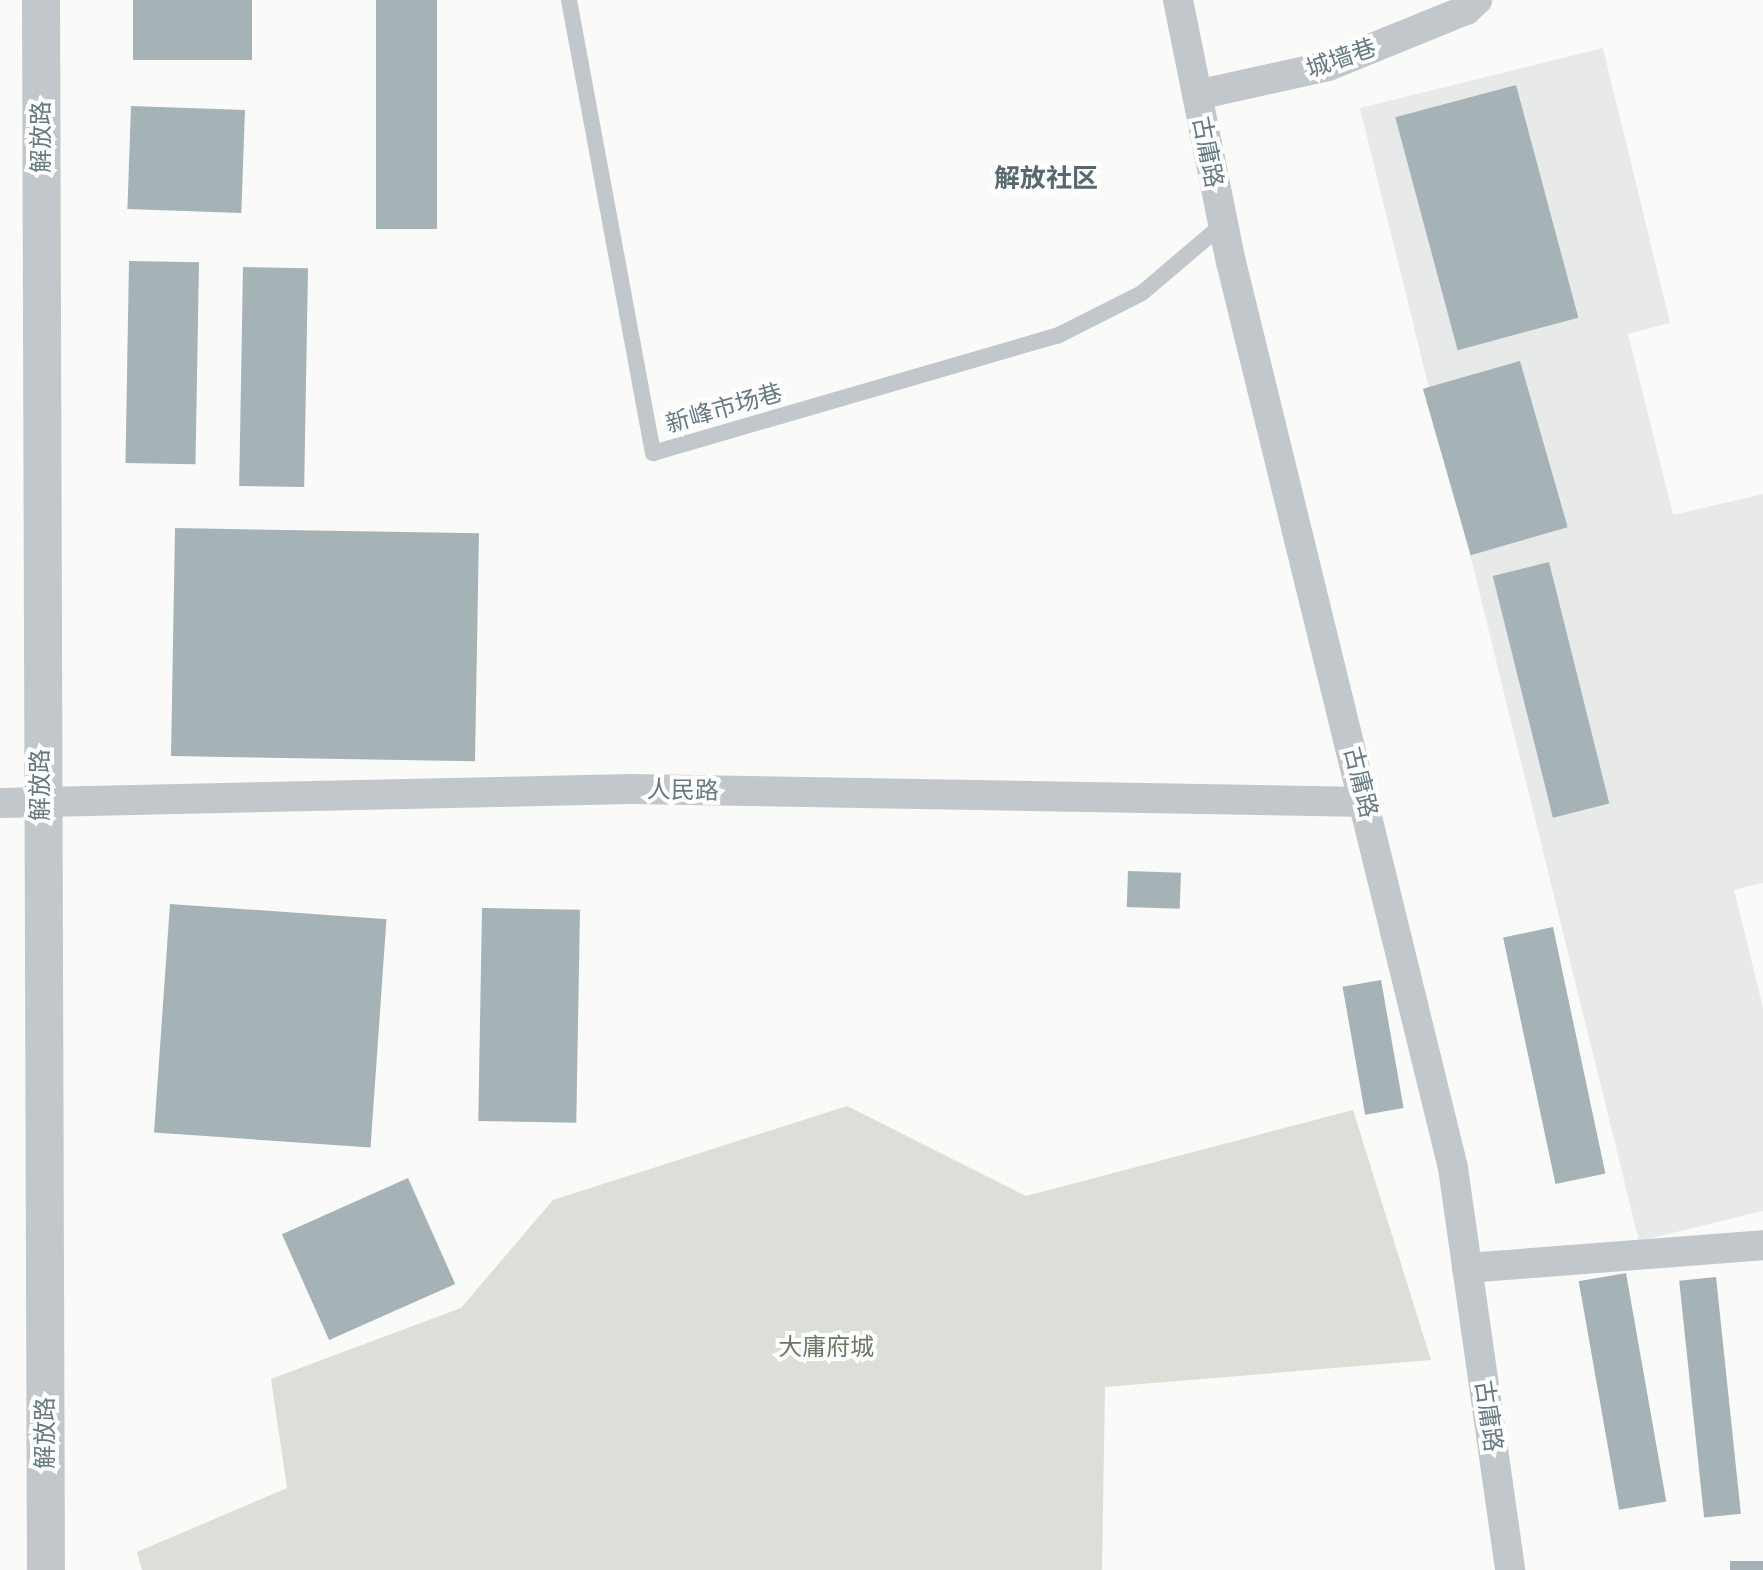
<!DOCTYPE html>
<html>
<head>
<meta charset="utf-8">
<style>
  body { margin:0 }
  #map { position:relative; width:1763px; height:1570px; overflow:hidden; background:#fafaf8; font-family:Raleway,"Noto Sans SC",sans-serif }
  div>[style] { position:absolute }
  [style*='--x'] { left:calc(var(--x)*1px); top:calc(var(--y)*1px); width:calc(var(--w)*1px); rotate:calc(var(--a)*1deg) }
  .built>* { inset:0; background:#e8eae9 }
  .green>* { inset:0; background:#dbdfd7 }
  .building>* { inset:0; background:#a5b2b6; transform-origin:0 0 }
  .service>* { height:16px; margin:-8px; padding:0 8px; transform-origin:8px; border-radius:8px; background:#c1c7ca }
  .minor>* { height:30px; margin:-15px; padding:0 15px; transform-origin:15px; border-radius:15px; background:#c1c7ca }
  .tertiary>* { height:38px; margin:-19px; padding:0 19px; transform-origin:19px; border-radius:19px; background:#c1c7ca }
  span { translate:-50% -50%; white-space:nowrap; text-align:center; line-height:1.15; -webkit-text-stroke:8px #fff; paint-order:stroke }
  .street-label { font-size:24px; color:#657a83 }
  .park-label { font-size:24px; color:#6c7a64 }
  .neighbourhood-label { font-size:26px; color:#57686e; font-weight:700 }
</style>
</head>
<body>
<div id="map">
  <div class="built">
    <div style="clip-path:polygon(1603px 48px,1670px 323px,1628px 334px,1673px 515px,1763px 494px,1763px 883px,1734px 890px,1763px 1008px,1763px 1211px,1639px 1241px,1360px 108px)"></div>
  </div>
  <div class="green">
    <div style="clip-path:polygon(847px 1106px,1026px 1196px,1353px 1110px,1431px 1360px,1105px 1387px,1102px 1570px,142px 1570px,137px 1552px,287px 1488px,271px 1379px,461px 1308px,553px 1200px)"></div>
  </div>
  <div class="building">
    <div style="left:133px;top:0;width:119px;height:60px"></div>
    <div style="left:376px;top:0;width:61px;height:229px"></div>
    <div style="left:1516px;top:85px;width:241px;height:125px;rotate:75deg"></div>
    <div style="left:131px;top:106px;width:114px;height:103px;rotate:2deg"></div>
    <div style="left:129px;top:261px;width:70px;height:202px;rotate:1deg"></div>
    <div style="left:243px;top:267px;width:65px;height:219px;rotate:1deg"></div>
    <div style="left:1520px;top:361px;width:173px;height:101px;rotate:74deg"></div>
    <div style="left:175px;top:528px;width:304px;height:228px;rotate:1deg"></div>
    <div style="left:1549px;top:562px;width:249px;height:58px;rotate:76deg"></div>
    <div style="left:1128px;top:871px;width:53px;height:36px;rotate:2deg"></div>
    <div style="left:170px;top:904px;width:217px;height:229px;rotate:4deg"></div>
    <div style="left:482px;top:908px;width:98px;height:213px;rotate:1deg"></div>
    <div style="left:1553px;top:927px;width:252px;height:51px;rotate:78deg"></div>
    <div style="left:1381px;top:980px;width:130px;height:39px;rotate:80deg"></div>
    <div style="left:408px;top:1178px;width:116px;height:138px;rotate:66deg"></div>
    <div style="left:1626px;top:1273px;width:232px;height:48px;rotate:80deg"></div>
    <div style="left:1716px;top:1277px;width:238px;height:37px;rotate:84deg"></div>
    <div style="left:1763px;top:1561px;width:9px;height:33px;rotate:90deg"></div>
  </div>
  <div class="service">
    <div style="--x:569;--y:0;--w:461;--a:79.5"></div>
    <div style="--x:653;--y:453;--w:421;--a:-16.2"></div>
    <div style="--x:1057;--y:336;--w:95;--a:-26.8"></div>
    <div style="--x:1142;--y:293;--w:106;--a:-40.4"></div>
  </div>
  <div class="minor">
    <div style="--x:1178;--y:0;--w:267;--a:78.6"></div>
    <div style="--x:1231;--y:262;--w:933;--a:76.23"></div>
    <div style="--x:1453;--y:1168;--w:406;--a:81.9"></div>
    <div style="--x:1197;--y:95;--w:134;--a:-12.5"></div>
    <div style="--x:1328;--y:66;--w:149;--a:-22.1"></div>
    <div style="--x:1466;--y:10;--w:15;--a:-42"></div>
    <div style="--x:0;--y:803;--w:631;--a:-1.27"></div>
    <div style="--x:631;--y:789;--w:735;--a:1.01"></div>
    <div style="--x:1467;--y:1268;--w:297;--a:-4.4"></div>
  </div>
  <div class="tertiary">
    <div style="--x:41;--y:0;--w:1570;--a:89.82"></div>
  </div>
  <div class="street-label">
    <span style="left:1341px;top:58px;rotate:-19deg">城墙巷</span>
    <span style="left:41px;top:137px;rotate:-90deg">解放路</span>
    <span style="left:1208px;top:152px;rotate:79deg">古庸路</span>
    <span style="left:724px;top:408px;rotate:-16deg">新峰市场巷</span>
    <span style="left:1361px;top:782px;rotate:76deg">古庸路</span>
    <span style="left:40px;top:785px;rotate:-90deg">解放路</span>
    <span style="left:683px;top:790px;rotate:1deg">人民路</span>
    <span style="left:1489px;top:1416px;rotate:82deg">古庸路</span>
    <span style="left:45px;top:1433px;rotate:-90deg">解放路</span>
  </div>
  <div class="park-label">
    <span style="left:826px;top:1347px">大庸府城</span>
  </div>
  <div class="neighbourhood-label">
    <span style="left:1046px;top:179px">解放社区</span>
  </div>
</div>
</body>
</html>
